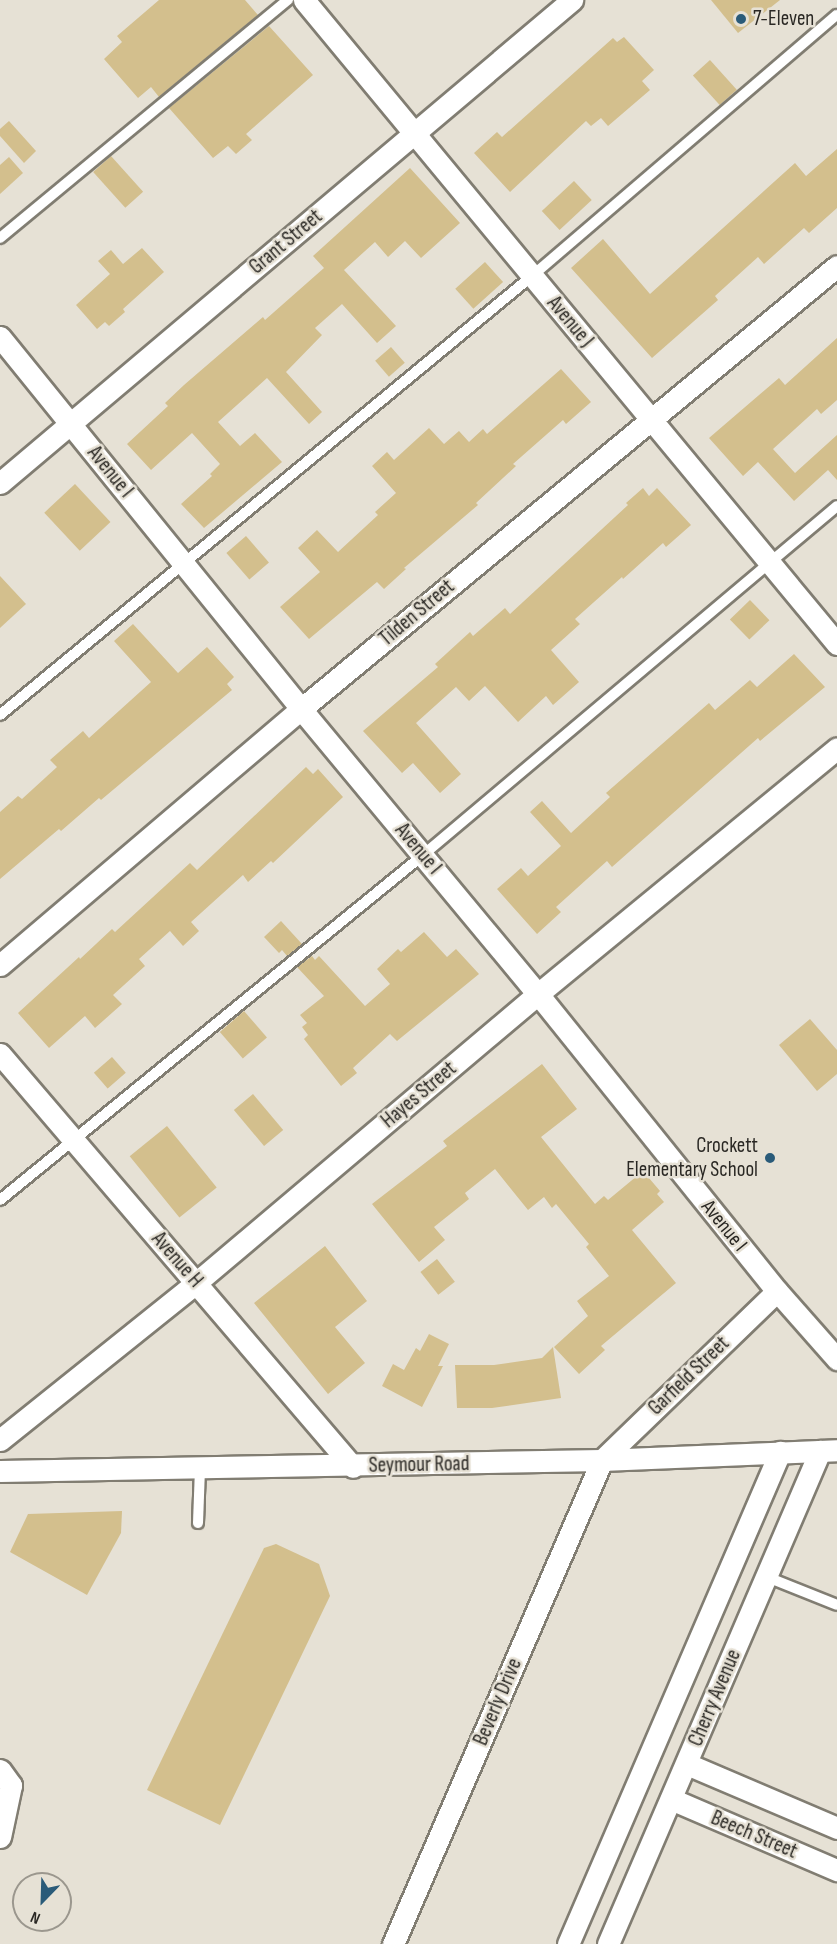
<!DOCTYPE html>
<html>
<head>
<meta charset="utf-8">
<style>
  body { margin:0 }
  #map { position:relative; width:837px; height:1944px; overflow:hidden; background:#e6e1d5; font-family:"Sofia Sans Condensed",sans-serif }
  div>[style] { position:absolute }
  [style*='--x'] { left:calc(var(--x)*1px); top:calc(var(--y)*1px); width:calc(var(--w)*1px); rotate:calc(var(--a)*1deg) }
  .building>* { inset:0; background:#d3bf8d; transform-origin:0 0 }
  .roads { filter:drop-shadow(2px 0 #817d72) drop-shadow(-2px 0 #817d72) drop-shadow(0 2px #817d72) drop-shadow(0 -2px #817d72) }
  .lane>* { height:10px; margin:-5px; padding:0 5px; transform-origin:5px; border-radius:5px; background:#fff }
  .street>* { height:21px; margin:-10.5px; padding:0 10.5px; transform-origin:10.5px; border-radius:10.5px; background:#fff }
  .dots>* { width:16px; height:16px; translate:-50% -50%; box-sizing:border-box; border:3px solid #e6e1d5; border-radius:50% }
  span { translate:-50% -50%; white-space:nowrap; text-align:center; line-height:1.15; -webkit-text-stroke:5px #e6e1d5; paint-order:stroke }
  .poi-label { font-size:21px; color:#2a2824 }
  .left { translate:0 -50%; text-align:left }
  .right { translate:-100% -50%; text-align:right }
  .street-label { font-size:21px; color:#2a2824 }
  .north { position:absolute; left:12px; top:1872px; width:60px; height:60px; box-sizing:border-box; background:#e6e1d5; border:2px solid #9b978e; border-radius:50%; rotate:203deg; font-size:16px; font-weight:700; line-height:24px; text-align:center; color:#2a2824 }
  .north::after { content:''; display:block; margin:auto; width:21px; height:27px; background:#2a5b79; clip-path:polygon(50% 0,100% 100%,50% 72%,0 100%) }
</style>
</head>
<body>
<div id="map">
  <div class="building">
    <div style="clip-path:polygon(159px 0,245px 0,258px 15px,159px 97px,151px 87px,138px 98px,104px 59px,122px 42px,117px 36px)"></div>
    <div style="clip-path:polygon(711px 0,780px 0,738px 33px)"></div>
    <div style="clip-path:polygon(269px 26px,313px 75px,246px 134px,252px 140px,236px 154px,228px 146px,213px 158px,169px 108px)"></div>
    <div style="clip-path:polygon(624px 37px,654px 70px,642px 81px,650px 90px,608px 126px,601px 118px,591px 126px,586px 121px,510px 192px,474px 153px,497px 132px,502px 137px,613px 38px,617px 42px)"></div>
    <div style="left:710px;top:60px;width:40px;height:23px;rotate:48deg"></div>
    <div style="clip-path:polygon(9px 121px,36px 151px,24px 163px,0 136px,0 129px)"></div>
    <div style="clip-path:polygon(837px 149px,837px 208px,809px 233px,804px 228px,764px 264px,758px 257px,715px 296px,718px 300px,652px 358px,571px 268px,603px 239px,650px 294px,795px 163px,806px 176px)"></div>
    <div style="left:111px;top:156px;width:48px;height:24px;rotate:48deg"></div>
    <div style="clip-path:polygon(9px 157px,23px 173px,0 194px,0 165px)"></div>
    <div style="clip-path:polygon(410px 168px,460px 223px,421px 258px,405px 241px,388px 257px,375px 242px,344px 270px,396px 326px,377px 343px,342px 304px,315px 328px,322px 335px,286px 372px,322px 412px,309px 424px,267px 378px,218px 422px,240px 446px,255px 433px,282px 462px,204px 528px,181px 504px,212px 476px,210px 474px,220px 464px,192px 433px,151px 470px,127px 444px,168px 406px,165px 403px,184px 385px,263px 317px,265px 320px,324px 268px,313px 256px)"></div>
    <div style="left:574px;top:181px;width:26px;height:44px;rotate:47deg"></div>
    <div style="clip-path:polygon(142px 248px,164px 272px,123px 309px,125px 312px,109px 326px,105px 322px,97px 329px,76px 305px,110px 274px,98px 261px,111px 250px,123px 264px)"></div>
    <div style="left:485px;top:262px;width:27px;height:40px;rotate:48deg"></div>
    <div style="clip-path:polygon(837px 338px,837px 400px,821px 414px,817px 409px,773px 449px,795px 473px,837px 435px,837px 480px,828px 470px,794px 501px,758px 462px,743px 476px,709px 438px,779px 378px,785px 385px)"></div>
    <div style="left:391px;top:347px;width:21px;height:21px;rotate:49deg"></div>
    <div style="clip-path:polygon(561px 369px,591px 402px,566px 424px,563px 420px,513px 464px,516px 466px,476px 503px,478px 505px,404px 568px,406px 569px,384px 589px,377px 582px,309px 639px,280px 607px,320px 572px,298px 548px,317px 530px,338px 552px,378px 515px,375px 512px,396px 493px,372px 466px,387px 452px,394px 460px,429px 428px,444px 444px,459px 431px,469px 442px,483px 429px,487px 434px)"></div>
    <div style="left:75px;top:484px;width:52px;height:42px;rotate:47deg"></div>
    <div style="clip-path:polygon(643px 488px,649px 496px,657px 488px,691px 525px,666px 547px,663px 543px,623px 579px,622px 577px,575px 619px,580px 624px,551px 650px,579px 682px,553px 705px,546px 696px,518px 722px,485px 686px,469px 701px,456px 687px,416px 723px,461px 774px,440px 793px,413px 763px,402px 773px,363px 731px,438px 667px,435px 664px,470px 632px,473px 636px,505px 608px,510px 614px,628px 505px,626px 503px)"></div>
    <div style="left:246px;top:536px;width:35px;height:26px;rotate:49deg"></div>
    <div style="clip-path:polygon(0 576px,26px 604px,0 628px)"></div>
    <div style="left:750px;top:600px;width:28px;height:28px;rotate:46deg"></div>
    <div style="clip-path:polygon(133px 624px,178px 673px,207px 647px,234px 677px,227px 684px,232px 690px,101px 800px,99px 798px,61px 831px,59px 829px,0 879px,0 812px,18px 796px,22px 799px,57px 767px,50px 760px,83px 731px,89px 738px,151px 682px,114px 641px)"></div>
    <div style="clip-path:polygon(794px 654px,825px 687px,760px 741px,758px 738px,612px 867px,607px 861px,556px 907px,561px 912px,537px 934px,497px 889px,521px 868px,528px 876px,561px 846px,530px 812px,542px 801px,571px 833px,610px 797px,606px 793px,709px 703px,715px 710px,750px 680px,757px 687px)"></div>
    <div style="clip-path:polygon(306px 767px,313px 774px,318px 769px,343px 797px,273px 863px,271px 861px,248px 882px,243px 875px,191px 922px,199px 931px,183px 946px,170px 931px,139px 959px,145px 966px,113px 995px,122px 1004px,95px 1028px,85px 1016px,49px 1048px,18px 1013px,79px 957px,80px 959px,112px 929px,115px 932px,190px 863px,197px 870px)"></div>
    <div style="clip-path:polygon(281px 921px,302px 944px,287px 956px,282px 950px,279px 953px,264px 937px)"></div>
    <div style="clip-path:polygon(424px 932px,447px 957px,456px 949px,479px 974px,397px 1041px,390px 1034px,353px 1068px,357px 1073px,341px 1086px,304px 1039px,308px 1035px,302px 1027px,307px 1023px,300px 1015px,324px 996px,297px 967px,312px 956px,315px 960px,319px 956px,365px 1006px,390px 984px,377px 969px,398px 949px,401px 952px)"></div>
    <div style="left:244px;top:1011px;width:35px;height:32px;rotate:49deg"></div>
    <div style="clip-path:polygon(810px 1019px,837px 1050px,837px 1074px,817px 1091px,779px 1045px)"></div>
    <div style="left:112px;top:1057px;width:21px;height:24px;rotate:49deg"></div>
    <div style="clip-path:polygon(542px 1064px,577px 1109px,541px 1137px,595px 1204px,604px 1196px,608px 1200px,643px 1171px,660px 1191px,657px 1194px,664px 1202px,632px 1230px,676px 1283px,601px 1346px,605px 1350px,579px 1374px,554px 1347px,588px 1316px,577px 1301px,609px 1276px,586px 1247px,589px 1244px,556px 1204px,552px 1208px,544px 1197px,528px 1210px,495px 1169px,465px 1193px,469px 1199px,434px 1227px,445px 1240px,419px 1262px,372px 1204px,447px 1146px,443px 1141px)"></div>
    <div style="left:253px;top:1094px;width:47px;height:25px;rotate:50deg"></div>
    <div style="left:167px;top:1126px;width:79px;height:48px;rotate:51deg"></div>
    <div style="clip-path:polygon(325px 1246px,367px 1301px,335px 1327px,365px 1363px,328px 1394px,254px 1303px)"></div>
    <div style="left:437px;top:1259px;width:29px;height:21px;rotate:52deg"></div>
    <div style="clip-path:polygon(429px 1334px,449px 1344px,438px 1366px,443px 1366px,422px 1407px,382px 1386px,393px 1364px,404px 1370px,416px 1348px,420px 1351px)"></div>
    <div style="clip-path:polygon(553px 1347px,561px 1398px,492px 1408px,457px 1408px,455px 1365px,494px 1365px,542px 1358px)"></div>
    <div style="clip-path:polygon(122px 1511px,121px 1533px,87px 1595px,10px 1552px,28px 1514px)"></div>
    <div style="clip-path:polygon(276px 1544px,319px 1564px,330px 1596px,220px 1825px,147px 1790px,264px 1548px)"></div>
  </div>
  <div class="roads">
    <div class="lane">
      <div style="--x:0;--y:238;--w:374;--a:-39.6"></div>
      <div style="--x:0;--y:715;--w:690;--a:-39.53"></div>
      <div style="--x:532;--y:276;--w:401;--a:-40.6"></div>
      <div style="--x:0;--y:1200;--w:546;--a:-39.2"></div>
      <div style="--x:423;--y:855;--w:541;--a:-40.13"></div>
      <div style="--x:198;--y:1523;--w:55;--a:-87.9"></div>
      <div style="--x:767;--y:1577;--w:75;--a:21.8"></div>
    </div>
    <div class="street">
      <div style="--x:304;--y:0;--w:836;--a:50.39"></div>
      <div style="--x:0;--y:337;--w:479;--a:51"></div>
      <div style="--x:301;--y:709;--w:371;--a:50.3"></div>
      <div style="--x:538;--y:994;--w:381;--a:51.2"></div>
      <div style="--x:777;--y:1291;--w:91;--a:48.6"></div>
      <div style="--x:0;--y:483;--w:749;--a:-40.18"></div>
      <div style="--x:0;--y:965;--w:395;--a:-40.4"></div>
      <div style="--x:301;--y:709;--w:695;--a:-39.57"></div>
      <div style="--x:0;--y:1054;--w:543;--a:49.48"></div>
      <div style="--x:0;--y:1440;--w:253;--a:-38.7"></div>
      <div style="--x:197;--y:1282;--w:446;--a:-40.2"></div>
      <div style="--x:538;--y:994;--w:387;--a:-39.4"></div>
      <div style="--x:0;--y:1471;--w:602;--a:-1.05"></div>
      <div style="--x:602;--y:1460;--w:235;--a:-2.4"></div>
      <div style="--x:687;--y:1764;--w:163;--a:23.1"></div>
      <div style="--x:0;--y:1770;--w:19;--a:54"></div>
      <div style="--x:11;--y:1785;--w:53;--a:101.9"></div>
      <div style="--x:671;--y:1799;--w:181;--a:23.2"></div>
      <div style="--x:393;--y:1944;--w:527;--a:-66.64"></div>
      <div style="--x:602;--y:1460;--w:243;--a:-44"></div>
      <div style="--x:568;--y:1944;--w:536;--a:-66.69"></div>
      <div style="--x:608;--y:1944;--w:537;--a:-66.73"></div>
    </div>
  </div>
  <div class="dots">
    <div style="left:741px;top:19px;background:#2a5b79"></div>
    <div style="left:770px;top:1158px;background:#2a5b79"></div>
  </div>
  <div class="poi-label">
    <span class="left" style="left:753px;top:19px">7-Eleven</span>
    <span class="right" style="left:758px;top:1158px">Crockett<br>Elementary School</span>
  </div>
  <div class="street-label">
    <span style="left:286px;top:242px;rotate:-40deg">Grant Street</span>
    <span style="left:570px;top:322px;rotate:50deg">Avenue J</span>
    <span style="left:110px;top:472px;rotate:51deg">Avenue I</span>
    <span style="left:417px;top:613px;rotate:-40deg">Tilden Street</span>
    <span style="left:418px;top:849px;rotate:50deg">Avenue I</span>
    <span style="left:419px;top:1095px;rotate:-40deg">Hayes Street</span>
    <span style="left:724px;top:1226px;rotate:51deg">Avenue I</span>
    <span style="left:177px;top:1260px;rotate:49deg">Avenue H</span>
    <span style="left:689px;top:1376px;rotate:-44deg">Garfield Street</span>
    <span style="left:419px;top:1465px;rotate:-1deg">Seymour Road</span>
    <span style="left:715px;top:1698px;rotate:-67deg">Cherry Avenue</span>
    <span style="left:498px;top:1702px;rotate:-67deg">Beverly Drive</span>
    <span style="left:754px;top:1835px;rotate:23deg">Beech Street</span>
  </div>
  <div class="north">N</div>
</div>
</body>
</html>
